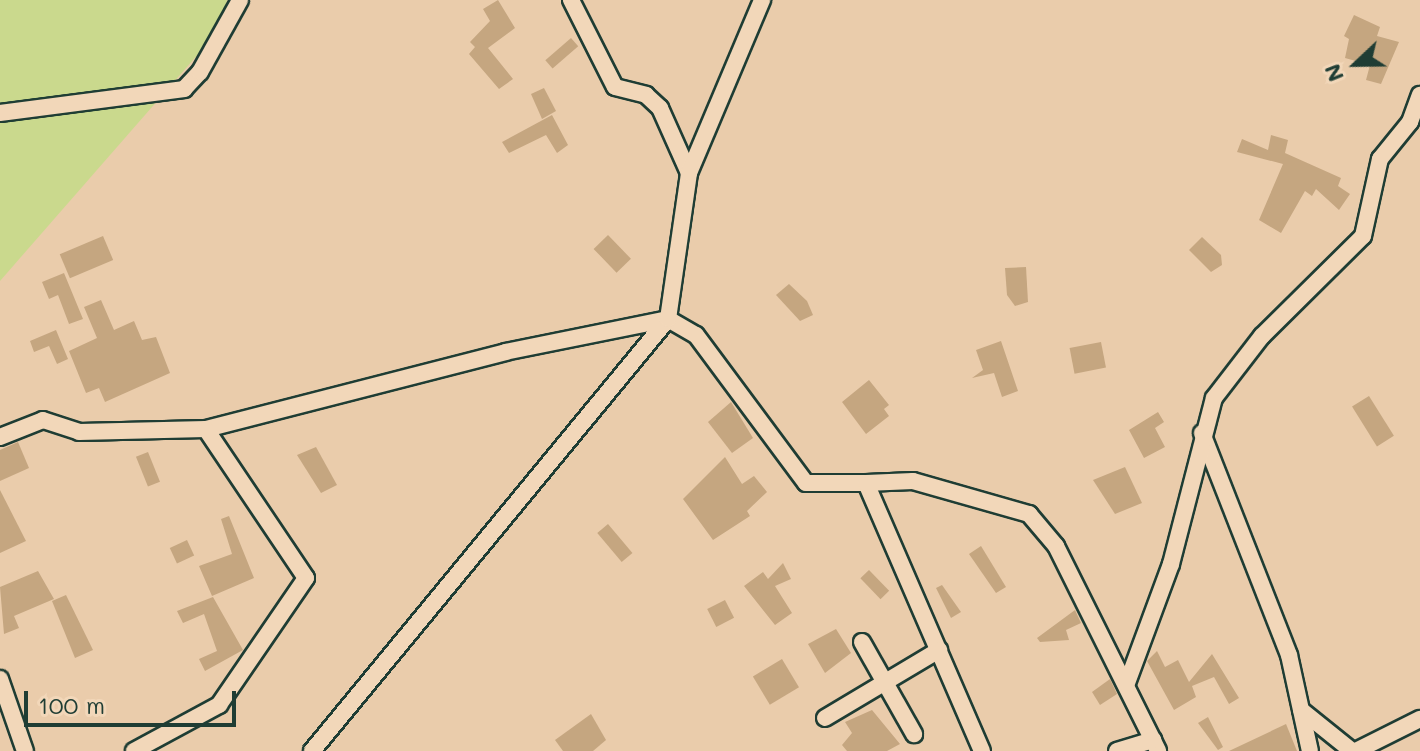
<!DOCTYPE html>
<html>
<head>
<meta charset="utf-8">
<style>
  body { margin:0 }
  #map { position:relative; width:1420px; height:751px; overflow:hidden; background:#eaccab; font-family:Mali,sans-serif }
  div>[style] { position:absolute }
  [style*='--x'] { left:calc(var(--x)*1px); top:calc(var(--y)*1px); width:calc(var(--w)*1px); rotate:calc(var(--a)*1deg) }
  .green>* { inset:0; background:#cad98d }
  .building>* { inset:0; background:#c5a680; transform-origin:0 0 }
  .roads { filter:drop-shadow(2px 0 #1f3d34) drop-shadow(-2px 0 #1f3d34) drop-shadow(0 2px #1f3d34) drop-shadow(0 -2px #1f3d34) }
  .minor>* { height:16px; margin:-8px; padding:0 8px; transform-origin:8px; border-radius:8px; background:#f2d7b9 }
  span { translate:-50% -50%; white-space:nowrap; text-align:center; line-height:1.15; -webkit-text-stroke:6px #f2d7b9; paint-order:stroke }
  .north { position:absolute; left:1316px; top:24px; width:80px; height:80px; -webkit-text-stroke:6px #f2d7b9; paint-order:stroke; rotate:248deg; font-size:22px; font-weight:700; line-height:32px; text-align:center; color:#1f3d34 }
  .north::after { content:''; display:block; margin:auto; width:28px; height:36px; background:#1f3d34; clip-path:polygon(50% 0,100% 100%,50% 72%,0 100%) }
  .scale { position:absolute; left:24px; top:691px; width:212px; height:36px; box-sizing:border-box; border:4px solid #1f3d34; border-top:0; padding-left:10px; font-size:24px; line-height:28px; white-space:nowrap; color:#1f3d34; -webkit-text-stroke:6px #f2d7b9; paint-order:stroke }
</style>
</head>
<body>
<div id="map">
  <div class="green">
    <div style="clip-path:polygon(0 0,227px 0,221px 28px,0 281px)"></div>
  </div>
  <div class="building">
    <div style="clip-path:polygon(498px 0,515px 28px,488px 48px,513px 79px,499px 89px,469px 54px,475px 47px,470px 42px,490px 21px,483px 9px)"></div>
    <div style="clip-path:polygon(1354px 15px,1380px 27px,1377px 36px,1399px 42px,1381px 84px,1366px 80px,1370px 65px,1345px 58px,1349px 39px,1344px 36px)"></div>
    <div style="left:571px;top:38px;width:11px;height:34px;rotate:49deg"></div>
    <div style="clip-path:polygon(544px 88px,556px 111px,542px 119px,531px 94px)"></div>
    <div style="clip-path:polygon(552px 115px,568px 145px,557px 153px,546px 135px,509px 153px,502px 142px)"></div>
    <div style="clip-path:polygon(1271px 135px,1288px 140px,1285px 153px,1341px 178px,1338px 186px,1350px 194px,1339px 210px,1316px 189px,1312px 196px,1305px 191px,1281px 233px,1259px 220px,1283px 164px,1237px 152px,1242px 139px,1268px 150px)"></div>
    <div style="left:608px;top:235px;width:33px;height:20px;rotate:46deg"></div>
    <div style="left:103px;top:236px;width:26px;height:47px;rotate:67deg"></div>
    <div style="clip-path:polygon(1202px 237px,1221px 255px,1222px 265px,1211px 272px,1189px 250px)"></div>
    <div style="clip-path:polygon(1026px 267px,1028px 302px,1015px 306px,1007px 295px,1005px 268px)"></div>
    <div style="clip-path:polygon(64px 273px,83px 319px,69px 324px,58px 295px,49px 299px,42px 282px)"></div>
    <div style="clip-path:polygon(789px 284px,807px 301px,813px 315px,800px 321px,776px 295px)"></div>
    <div style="clip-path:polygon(101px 300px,114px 330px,134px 321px,142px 340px,156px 337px,170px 373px,105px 402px,99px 388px,86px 393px,69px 351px,97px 338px,84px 307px)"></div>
    <div style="clip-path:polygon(56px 330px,68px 359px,57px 364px,49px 346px,34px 352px,30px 341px)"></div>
    <div style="clip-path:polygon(1001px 341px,1018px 391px,1002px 397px,994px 373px,972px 378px,983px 370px,976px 350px)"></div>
    <div style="left:1101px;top:342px;width:26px;height:32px;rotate:79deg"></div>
    <div style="clip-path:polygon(869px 380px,889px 405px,884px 409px,889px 416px,866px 434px,842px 402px)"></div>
    <div style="left:1369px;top:396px;width:47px;height:20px;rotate:58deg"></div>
    <div style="clip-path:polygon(731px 402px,753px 438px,732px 453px,708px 422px)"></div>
    <div style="clip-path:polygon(1158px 412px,1164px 422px,1155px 428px,1165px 447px,1144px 458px,1129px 430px)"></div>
    <div style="clip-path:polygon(18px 442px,29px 468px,0 481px,0 450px)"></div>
    <div style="clip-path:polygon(316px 447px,337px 485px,321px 493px,297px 455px)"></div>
    <div style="left:148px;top:452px;width:32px;height:13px;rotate:68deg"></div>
    <div style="clip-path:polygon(725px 457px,742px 484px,754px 476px,767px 492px,747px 511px,750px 516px,713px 540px,683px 499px)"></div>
    <div style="clip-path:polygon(1125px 467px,1142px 503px,1115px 514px,1093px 480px)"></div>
    <div style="clip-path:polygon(0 490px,26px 541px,0 553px)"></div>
    <div style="clip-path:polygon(229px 516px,254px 578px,212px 596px,199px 566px,232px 554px,221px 519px)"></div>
    <div style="left:608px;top:524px;width:38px;height:14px;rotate:50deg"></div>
    <div style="left:187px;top:540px;width:17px;height:19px;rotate:65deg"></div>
    <div style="clip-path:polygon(981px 546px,1006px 587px,996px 593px,969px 554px)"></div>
    <div style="clip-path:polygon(783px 563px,791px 579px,775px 586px,792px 613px,775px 625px,744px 586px,763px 572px,768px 579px)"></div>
    <div style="left:869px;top:570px;width:29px;height:12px;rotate:46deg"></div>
    <div style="clip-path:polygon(38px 571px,54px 599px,14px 616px,19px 628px,4px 634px,0 587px)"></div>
    <div style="clip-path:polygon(942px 585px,961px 612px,951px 618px,936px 588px)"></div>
    <div style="clip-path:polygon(66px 595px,93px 650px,75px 658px,52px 601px)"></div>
    <div style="clip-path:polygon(213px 597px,243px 650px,205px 671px,199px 659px,217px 651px,204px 614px,183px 623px,177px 611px)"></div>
    <div style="left:725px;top:600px;width:20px;height:20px;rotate:63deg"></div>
    <div style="clip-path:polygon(1075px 610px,1081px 623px,1066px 630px,1069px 640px,1040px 642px,1037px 638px)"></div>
    <div style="clip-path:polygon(836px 629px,851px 653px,825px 673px,808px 644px)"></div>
    <div style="clip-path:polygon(1157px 651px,1165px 667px,1178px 660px,1189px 682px,1212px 654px,1239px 698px,1229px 704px,1214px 677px,1192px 686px,1196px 697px,1174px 710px,1147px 661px)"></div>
    <div style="left:782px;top:659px;width:33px;height:34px;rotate:59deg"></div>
    <div style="clip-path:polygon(1110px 679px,1117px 694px,1100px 705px,1092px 692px)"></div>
    <div style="clip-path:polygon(872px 710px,900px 744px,887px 751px,847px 751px,842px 745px,852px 733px,845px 722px)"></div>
    <div style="clip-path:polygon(591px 714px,606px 740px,593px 751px,563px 751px,555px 740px)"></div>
    <div style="clip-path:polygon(1208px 717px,1223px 747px,1218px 750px,1198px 723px)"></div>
    <div style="clip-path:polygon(1286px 724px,1297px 751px,1229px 751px)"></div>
  </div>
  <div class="roads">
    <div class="minor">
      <div style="--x:571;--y:0;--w:97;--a:63.2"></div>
      <div style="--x:615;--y:87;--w:32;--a:14"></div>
      <div style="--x:646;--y:95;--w:19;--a:43"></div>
      <div style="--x:660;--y:108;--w:71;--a:66"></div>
      <div style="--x:0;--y:113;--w:186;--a:-7.4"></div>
      <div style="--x:184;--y:89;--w:23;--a:-47"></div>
      <div style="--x:200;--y:72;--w:82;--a:-60.9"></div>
      <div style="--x:1202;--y:433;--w:238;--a:68.6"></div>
      <div style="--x:1289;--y:655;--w:98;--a:77.7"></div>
      <div style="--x:0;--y:437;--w:46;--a:-21.6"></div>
      <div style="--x:43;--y:420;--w:38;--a:18"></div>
      <div style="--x:79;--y:432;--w:127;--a:-1.4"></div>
      <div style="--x:206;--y:429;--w:309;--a:-14.4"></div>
      <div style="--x:505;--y:352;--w:166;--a:-11.4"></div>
      <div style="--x:668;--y:319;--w:32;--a:30"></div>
      <div style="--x:696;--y:335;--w:184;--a:53.4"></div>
      <div style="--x:806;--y:483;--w:60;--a:0"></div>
      <div style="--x:866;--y:483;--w:292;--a:66.6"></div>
      <div style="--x:866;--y:483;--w:47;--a:-2.4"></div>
      <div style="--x:913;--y:481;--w:121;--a:15.9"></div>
      <div style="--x:1029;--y:514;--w:42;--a:49.8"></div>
      <div style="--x:1056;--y:546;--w:229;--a:63.5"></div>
      <div style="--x:862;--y:642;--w:106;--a:60.5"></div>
      <div style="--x:0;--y:679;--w:76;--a:70.9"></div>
      <div style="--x:1127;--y:683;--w:127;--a:-69.7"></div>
      <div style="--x:1171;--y:564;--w:171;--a:-75.5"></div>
      <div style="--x:1214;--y:398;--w:78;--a:-52.3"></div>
      <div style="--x:1262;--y:336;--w:142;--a:-44.7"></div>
      <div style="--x:1363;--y:236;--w:79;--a:-77.6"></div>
      <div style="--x:1380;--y:159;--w:48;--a:-51"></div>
      <div style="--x:1410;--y:122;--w:29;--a:-70"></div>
      <div style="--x:1301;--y:710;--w:65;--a:38.8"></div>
      <div style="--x:825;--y:718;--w:133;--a:-30.8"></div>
      <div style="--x:134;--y:751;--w:97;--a:-28.4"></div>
      <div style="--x:219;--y:705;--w:154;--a:-55.6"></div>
      <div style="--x:306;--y:578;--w:179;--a:-123.9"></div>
      <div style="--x:312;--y:751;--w:560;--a:-50.51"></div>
      <div style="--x:668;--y:319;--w:148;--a:-81.8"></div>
      <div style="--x:689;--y:173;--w:188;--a:-67.1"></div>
      <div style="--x:1117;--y:751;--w:38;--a:-17"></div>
      <div style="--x:1356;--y:751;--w:72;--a:-26.6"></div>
    </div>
  </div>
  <div class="north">N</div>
  <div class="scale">100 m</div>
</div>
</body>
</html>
